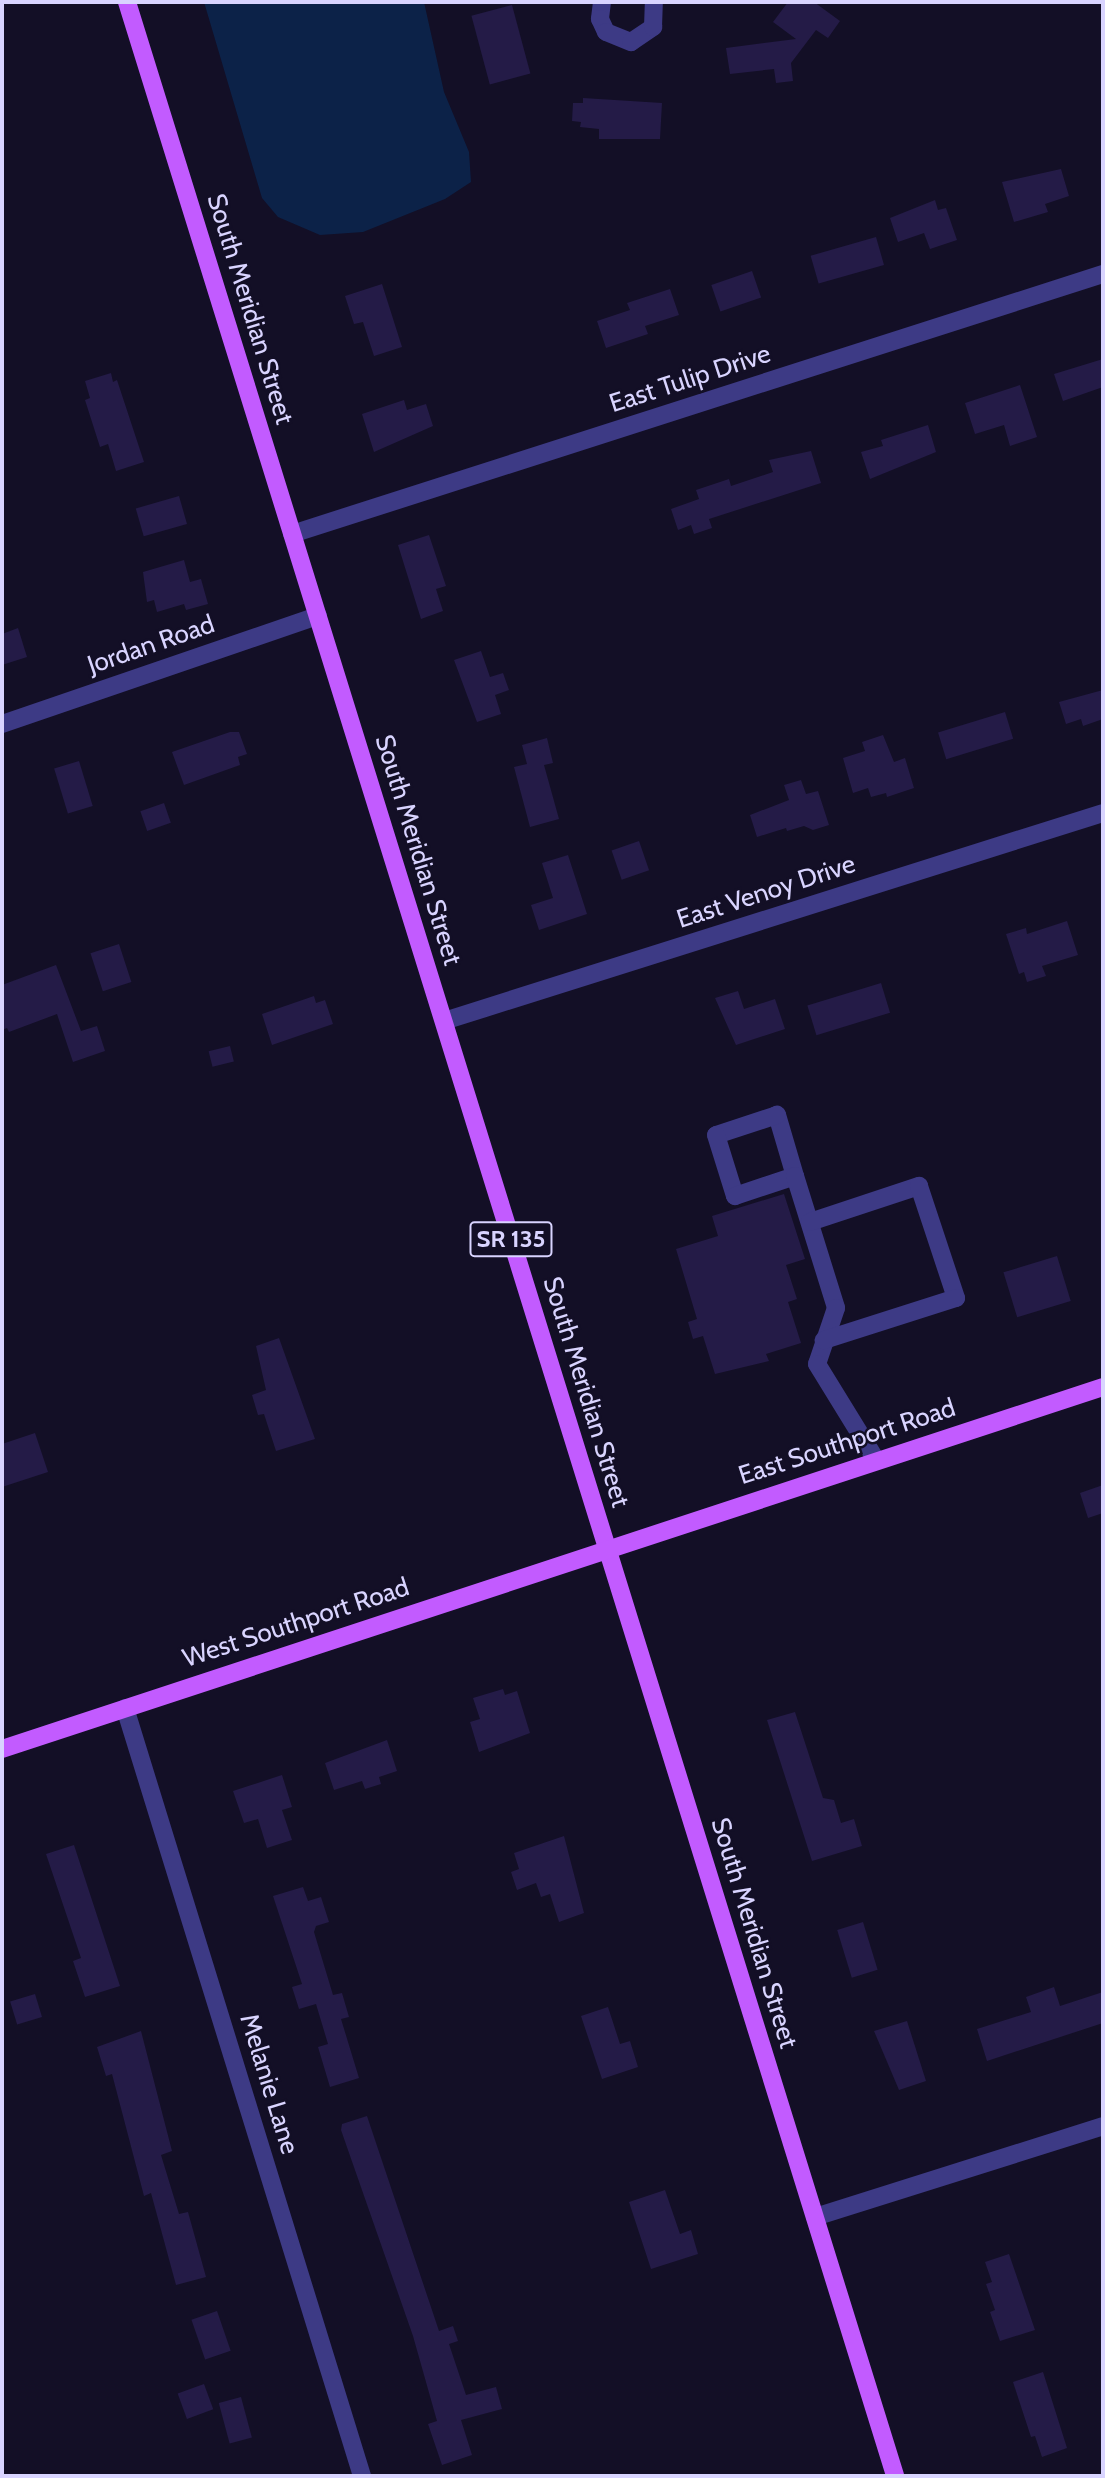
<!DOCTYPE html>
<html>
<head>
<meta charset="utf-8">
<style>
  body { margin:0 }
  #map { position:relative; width:1105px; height:2478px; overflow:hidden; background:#130f26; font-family:Cabin,sans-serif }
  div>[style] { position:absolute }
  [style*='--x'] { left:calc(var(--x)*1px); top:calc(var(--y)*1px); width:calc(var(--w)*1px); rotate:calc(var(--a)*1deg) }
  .water>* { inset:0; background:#0c2248 }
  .building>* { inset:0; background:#241b47; transform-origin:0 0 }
  .minor>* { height:18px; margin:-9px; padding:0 9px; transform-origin:9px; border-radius:9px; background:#3d3a85 }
  .major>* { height:18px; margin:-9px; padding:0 9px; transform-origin:9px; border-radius:9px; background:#c25bff }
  span { translate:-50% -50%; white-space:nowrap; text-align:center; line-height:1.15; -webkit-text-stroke:5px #130f26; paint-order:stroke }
  .shield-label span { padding:2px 5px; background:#130f26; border:2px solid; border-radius:5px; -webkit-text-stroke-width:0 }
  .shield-label { font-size:24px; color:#d9d4ff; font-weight:700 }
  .street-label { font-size:26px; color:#d9d4ff }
  .frame { position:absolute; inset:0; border:4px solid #d9d4ff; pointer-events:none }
</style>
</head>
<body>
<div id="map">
  <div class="water">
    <div style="clip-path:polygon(204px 2px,424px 2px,444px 92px,469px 152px,471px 182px,445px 199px,363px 232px,320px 235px,278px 217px,262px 198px)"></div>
  </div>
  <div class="building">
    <div style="clip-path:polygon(788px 2px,814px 2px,840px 21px,828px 38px,816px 30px,791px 63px,793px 81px,776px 83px,774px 69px,730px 74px,726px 48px,796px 39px,773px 22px)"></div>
    <div style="left:512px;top:5px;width:71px;height:42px;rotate:75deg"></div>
    <div style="clip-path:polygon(583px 98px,662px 103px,660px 139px,599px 139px,599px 129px,580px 127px,581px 122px,572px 121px,573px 103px,583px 103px)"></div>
    <div style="clip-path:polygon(1061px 169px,1069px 196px,1045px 204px,1048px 212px,1014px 222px,1002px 182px)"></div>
    <div style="clip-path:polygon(935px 200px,938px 210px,946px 208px,957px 240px,930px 249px,924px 233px,898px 242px,890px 218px)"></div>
    <div style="left:876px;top:237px;width:29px;height:68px;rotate:74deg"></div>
    <div style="left:752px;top:271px;width:28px;height:43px;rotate:71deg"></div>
    <div style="clip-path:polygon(382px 284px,402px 347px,374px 356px,363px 322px,354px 324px,345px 296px)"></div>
    <div style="clip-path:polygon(670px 289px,679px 315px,645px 326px,648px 334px,606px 348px,597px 321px,630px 310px,627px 303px)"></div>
    <div style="clip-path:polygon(1103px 359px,1103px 387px,1063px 401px,1054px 374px)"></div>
    <div style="clip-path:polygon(111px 373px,113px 382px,117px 380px,144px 462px,116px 471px,108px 444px,100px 447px,85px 400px,90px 398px,85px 381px)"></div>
    <div style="clip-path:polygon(1020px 385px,1037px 437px,1010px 446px,1004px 425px,975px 434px,965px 403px)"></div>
    <div style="clip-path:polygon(404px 400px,407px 410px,426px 404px,433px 426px,374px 452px,362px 414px)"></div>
    <div style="clip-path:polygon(928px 425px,936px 452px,870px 479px,861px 452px,883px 446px,881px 440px)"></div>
    <div style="clip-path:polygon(811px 451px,821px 483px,709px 519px,712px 528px,694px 534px,691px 525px,678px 530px,671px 509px,699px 499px,696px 490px,729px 479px,731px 486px,773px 472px,769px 460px)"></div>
    <div style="left:179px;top:496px;width:29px;height:45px;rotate:74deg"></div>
    <div style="clip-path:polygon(429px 535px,446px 586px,436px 589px,443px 611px,421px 619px,398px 545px)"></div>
    <div style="clip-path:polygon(184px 560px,190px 582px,201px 579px,208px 604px,186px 610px,184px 604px,157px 612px,154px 600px,147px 602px,143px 572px)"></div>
    <div style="clip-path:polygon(18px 628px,27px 657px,2px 665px,2px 634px)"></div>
    <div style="clip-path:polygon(481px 651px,490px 677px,503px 673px,509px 690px,495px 695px,501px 714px,477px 722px,454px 660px)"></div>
    <div style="clip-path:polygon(1103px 690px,1103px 719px,1083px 726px,1081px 719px,1066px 724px,1059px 702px)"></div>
    <div style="left:1005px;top:712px;width:28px;height:70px;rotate:73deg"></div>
    <div style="clip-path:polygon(230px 732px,239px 732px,247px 754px,238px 757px,240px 765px,184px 785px,172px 752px)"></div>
    <div style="clip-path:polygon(883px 735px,894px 762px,905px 758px,914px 788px,887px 797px,886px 793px,871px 797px,868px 788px,853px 793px,843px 758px,865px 751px,862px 742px)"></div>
    <div style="clip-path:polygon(547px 738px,553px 763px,544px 765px,559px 819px,530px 827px,514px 767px,527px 764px,522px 745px)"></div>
    <div style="left:79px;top:761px;width:47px;height:26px;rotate:73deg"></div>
    <div style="clip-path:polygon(801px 780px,806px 794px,818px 791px,829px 825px,813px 830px,804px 826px,787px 831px,786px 828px,757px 837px,750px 815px,789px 800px,784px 785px)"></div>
    <div style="left:164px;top:803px;width:21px;height:25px;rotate:71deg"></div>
    <div style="left:639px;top:841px;width:31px;height:29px;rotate:71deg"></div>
    <div style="clip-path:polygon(568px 855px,587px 914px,539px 930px,531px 905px,553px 898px,542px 863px)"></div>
    <div style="clip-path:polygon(1067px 921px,1078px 955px,1042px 966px,1046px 976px,1027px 982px,1024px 972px,1019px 974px,1006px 934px,1026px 928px,1027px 934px)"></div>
    <div style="left:119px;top:944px;width:40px;height:30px;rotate:72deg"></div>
    <div style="clip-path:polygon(56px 965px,81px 1031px,97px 1026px,105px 1051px,73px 1062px,57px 1014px,9px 1032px,7px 1028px,2px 1030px,2px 985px)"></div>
    <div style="left:881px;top:983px;width:31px;height:77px;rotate:73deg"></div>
    <div style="clip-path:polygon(738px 991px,744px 1009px,775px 999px,785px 1029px,736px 1045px,715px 998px)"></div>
    <div style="clip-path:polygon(314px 996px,316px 1003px,325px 1000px,333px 1024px,272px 1045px,262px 1014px)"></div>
    <div style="left:230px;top:1046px;width:16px;height:22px;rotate:76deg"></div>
    <div style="clip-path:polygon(784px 1194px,805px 1259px,786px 1265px,797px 1299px,788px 1302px,801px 1343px,766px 1354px,769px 1361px,715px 1374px,703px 1336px,693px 1339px,688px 1322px,697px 1319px,676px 1249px,718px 1236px,712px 1216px)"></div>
    <div style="left:1057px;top:1256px;width:47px;height:56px;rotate:73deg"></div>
    <div style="clip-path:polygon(279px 1338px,315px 1439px,276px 1451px,264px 1414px,258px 1415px,252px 1395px,266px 1390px,256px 1346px)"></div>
    <div style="clip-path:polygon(35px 1433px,48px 1472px,2px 1487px,2px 1444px)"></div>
    <div style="clip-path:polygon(1103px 1485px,1103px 1513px,1088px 1518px,1080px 1493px)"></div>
    <div style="clip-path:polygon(503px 1689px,505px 1695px,517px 1691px,530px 1733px,479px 1752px,470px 1722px,480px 1719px,473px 1698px)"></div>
    <div style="clip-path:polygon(795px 1712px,823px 1798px,834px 1800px,841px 1823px,854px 1819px,862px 1846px,812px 1861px,767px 1720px)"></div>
    <div style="clip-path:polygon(387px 1740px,397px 1771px,379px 1777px,381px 1784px,365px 1789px,362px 1781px,334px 1790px,325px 1763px)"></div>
    <div style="clip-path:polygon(282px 1775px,292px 1807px,282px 1810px,292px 1840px,267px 1848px,258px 1819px,244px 1823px,233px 1791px)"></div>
    <div style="clip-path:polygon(564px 1836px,584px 1913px,559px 1922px,550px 1894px,541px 1897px,536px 1883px,517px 1890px,511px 1872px,519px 1869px,514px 1853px)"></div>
    <div style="clip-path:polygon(74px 1845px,120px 1986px,85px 1997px,73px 1961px,81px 1958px,46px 1854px)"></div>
    <div style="clip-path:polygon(303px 1887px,308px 1901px,321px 1897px,329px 1922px,316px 1926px,314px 1932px,333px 1995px,342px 1993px,349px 2017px,341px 2019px,359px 2078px,330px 2087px,318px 2047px,328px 2044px,316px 2004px,299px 2009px,292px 1987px,302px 1984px,273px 1896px)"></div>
    <div style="left:863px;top:1922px;width:50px;height:27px;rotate:73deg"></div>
    <div style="clip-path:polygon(1054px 1987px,1060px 2006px,1103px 1992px,1103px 2023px,987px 2061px,977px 2029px,1031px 2012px,1026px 1997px)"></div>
    <div style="left:35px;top:1994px;width:24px;height:26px;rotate:73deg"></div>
    <div style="clip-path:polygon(608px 2007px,620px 2044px,630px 2041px,638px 2067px,602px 2079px,581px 2016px)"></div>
    <div style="clip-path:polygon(907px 2021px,926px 2081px,899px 2090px,874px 2031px)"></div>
    <div style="clip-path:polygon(141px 2031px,172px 2151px,161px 2155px,179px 2214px,188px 2212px,206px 2277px,176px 2285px,151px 2193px,144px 2196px,112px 2074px,106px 2076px,97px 2047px)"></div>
    <div style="clip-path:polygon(367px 2116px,439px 2331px,453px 2326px,458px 2341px,449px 2344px,466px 2395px,496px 2387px,502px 2409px,461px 2420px,472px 2455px,442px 2465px,428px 2424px,437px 2421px,413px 2336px,341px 2130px,342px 2124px)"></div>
    <div style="clip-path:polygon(665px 2190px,680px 2234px,691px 2230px,698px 2254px,651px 2269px,629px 2202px)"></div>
    <div style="clip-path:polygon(1009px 2254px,1035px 2330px,1000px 2341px,990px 2312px,995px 2310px,986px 2284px,992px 2282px,985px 2262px)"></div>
    <div style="left:217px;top:2311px;width:42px;height:27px;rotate:71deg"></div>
    <div style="clip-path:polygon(1043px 2372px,1067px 2448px,1042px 2457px,1035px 2436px,1031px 2437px,1013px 2382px)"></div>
    <div style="left:204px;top:2384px;width:27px;height:28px;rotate:70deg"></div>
    <div style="left:241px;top:2397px;width:42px;height:23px;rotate:75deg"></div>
  </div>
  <div class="minor">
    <div style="--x:602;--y:2;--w:17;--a:97"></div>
    <div style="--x:600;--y:19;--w:14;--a:65"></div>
    <div style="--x:606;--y:32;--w:27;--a:22"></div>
    <div style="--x:631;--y:42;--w:27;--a:-34"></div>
    <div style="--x:653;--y:27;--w:25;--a:-88"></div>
    <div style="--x:292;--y:534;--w:852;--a:-17.78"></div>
    <div style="--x:2;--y:724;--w:334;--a:-18.9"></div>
    <div style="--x:444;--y:1021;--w:691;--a:-17.52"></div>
    <div style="--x:795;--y:1176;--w:64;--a:-106.4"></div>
    <div style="--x:777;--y:1115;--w:64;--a:161.8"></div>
    <div style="--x:716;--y:1135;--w:64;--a:72.7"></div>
    <div style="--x:735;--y:1196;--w:63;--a:-18.4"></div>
    <div style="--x:795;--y:1176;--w:138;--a:72.7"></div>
    <div style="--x:836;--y:1308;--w:59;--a:108.7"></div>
    <div style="--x:817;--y:1364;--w:113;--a:58.4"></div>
    <div style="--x:810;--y:1222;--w:115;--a:-18.3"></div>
    <div style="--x:919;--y:1186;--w:118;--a:71.7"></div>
    <div style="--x:956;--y:1298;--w:139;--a:162.3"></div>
    <div style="--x:125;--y:1708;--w:804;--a:72.85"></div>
    <div style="--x:815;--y:2217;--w:302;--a:-17.5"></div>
  </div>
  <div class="major">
    <div style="--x:127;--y:2;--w:2590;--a:72.75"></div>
    <div style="--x:2;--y:1749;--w:1159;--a:-18.2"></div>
  </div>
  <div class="shield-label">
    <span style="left:511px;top:1239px">SR 135</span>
  </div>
  <div class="street-label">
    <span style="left:250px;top:309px;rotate:73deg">South Meridian Street</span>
    <span style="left:690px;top:379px;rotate:-18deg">East Tulip Drive</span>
    <span style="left:151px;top:645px;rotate:-19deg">Jordan Road</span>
    <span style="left:418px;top:850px;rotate:73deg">South Meridian Street</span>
    <span style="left:766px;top:892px;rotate:-18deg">East Venoy Drive</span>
    <span style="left:586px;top:1392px;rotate:73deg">South Meridian Street</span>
    <span style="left:847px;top:1442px;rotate:-18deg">East Southport Road</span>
    <span style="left:296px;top:1623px;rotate:-18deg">West Southport Road</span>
    <span style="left:754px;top:1933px;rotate:73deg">South Meridian Street</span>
    <span style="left:269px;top:2084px;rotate:73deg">Melanie Lane</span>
  </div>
  <div class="frame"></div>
</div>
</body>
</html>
